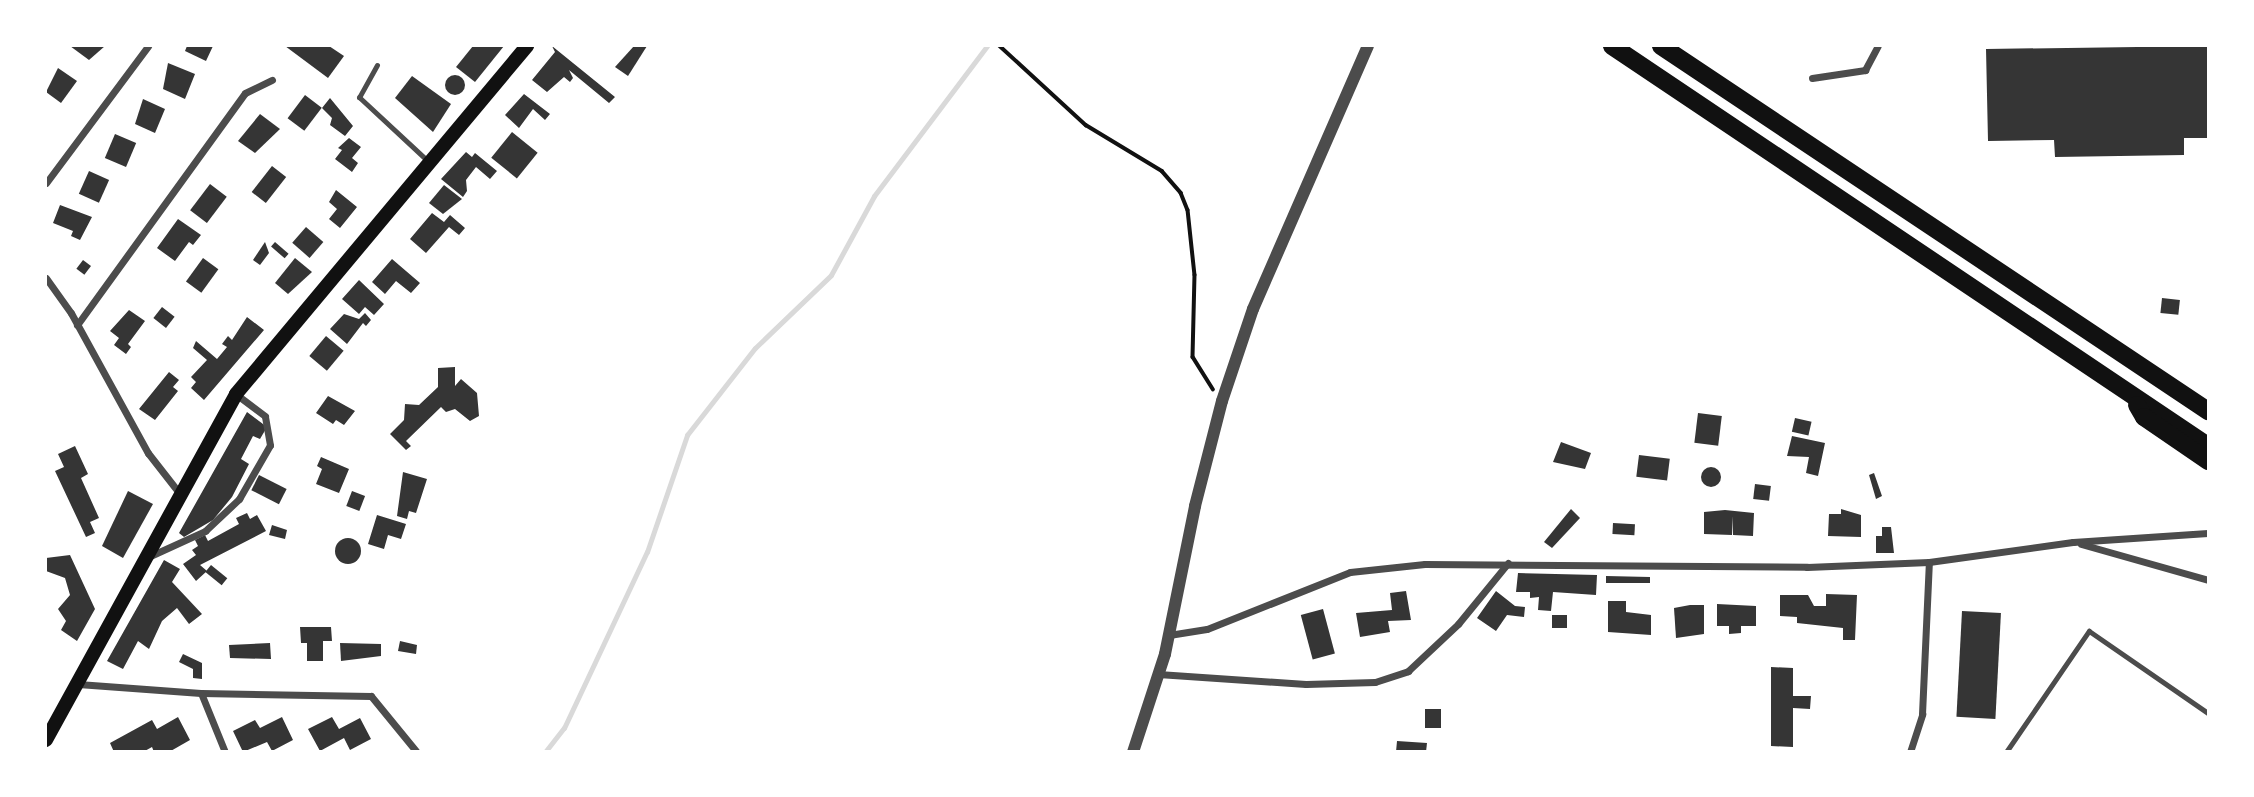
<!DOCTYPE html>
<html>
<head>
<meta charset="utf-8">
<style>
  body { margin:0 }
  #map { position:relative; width:2254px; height:797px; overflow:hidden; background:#fff; font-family:"PT Sans Narrow",sans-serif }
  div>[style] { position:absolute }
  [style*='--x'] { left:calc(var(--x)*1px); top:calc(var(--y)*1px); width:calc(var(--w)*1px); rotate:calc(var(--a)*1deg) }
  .stream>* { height:5px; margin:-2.5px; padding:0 2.5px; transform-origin:2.5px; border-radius:2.5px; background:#d9d9d9 }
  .building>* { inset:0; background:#353535; transform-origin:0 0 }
  .round { border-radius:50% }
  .path>* { height:3.5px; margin:-1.75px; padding:0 1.75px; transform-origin:1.75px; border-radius:1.75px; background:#111 }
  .service>* { height:5px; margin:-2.5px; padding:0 2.5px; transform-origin:2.5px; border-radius:2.5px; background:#4c4c4c }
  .minor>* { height:7px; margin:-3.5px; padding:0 3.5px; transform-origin:3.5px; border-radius:3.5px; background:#4c4c4c }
  .tertiary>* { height:12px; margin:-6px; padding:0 6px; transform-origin:6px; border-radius:6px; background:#4c4c4c }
  .secondary>* { height:14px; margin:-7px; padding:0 7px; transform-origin:7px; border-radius:7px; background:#111 }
  .primary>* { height:18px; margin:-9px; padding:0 9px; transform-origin:9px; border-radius:9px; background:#111 }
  span { translate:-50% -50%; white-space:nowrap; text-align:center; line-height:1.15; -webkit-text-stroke:7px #fff; paint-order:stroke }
  .frame { position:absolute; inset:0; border:47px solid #fff; pointer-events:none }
</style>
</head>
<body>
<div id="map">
  <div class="stream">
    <div style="--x:545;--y:752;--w:31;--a:-52"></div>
    <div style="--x:564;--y:728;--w:195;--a:-64.8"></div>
    <div style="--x:647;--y:552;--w:124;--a:-71.1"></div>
    <div style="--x:687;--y:435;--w:110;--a:-52"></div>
    <div style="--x:755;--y:348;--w:105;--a:-43.8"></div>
    <div style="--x:831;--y:275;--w:90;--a:-61.4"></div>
    <div style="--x:874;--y:196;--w:188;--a:-53"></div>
  </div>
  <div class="building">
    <div style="clip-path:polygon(70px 46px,105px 46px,89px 60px)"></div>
    <div style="clip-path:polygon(187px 46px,213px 46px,206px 61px,185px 51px)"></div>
    <div style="clip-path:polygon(285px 46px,329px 46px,344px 56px,328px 78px)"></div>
    <div style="clip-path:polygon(473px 46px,504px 46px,475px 82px,456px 67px)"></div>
    <div style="clip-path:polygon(552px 46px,615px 97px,609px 103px,569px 70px,573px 78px,570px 82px,564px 77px,547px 92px,532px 80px,555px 52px)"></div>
    <div style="clip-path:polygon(634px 46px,647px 46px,628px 76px,615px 67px)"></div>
    <div style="clip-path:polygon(2208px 46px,2208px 138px,2184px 138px,2184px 155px,2055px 157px,2054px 140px,1988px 141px,1986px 49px)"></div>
    <div style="clip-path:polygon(168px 63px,195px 74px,185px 99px,163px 89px)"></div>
    <div style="clip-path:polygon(58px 68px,77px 81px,61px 103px,46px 92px)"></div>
    <div class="round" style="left:445px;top:75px;width:20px;height:20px"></div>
    <div style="clip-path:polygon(412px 76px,451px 104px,433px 132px,395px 98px)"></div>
    <div style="clip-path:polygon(524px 94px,550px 114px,545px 120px,533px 109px,519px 128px,505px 115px)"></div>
    <div style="left:305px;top:95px;width:21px;height:29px;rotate:37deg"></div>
    <div style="clip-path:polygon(330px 98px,353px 126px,345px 136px,330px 125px,332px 118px,322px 108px)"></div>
    <div style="clip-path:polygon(143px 99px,165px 109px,155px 133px,135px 124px)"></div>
    <div style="clip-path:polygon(260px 114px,280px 129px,255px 153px,238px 141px)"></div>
    <div style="left:512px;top:132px;width:33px;height:33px;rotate:39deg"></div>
    <div style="left:115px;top:134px;width:23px;height:26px;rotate:23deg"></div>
    <div style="clip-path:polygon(349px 138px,361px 147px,352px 158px,358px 163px,352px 172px,335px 159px,342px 150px,338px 148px)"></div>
    <div style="clip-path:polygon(466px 152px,472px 157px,475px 153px,497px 171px,490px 179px,476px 167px,466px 180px,467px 191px,463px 197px,441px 179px)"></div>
    <div style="left:272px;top:166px;width:18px;height:33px;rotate:38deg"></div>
    <div style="left:89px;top:171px;width:22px;height:25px;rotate:24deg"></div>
    <div style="left:210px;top:184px;width:21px;height:33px;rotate:37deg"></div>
    <div style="clip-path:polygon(444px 185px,462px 199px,443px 214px,429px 203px)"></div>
    <div style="clip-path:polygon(336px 190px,357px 207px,340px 228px,329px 219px,337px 209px,329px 202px)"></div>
    <div style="clip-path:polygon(60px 205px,92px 217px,80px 240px,71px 236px,73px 231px,53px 223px)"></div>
    <div style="clip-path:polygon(432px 213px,444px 222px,450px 215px,465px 228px,459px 235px,449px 227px,426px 253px,410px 239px)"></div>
    <div style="clip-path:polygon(178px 219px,201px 235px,193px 245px,189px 242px,175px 261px,157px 248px)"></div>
    <div style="left:306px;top:227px;width:23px;height:21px;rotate:41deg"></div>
    <div style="clip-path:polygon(265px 242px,269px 253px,260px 265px,253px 260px)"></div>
    <div style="left:275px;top:242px;width:18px;height:6px;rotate:41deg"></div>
    <div style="left:203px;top:258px;width:19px;height:29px;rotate:36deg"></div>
    <div style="clip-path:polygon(295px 258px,312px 272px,288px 294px,275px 283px)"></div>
    <div style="clip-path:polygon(392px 259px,420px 283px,411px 293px,396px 281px,385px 294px,372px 282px)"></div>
    <div style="left:83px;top:260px;width:10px;height:11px;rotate:37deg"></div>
    <div style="clip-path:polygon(359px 280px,384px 304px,374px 315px,365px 307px,359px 314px,342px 299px)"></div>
    <div style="left:2162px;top:298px;width:18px;height:15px;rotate:6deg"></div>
    <div style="left:162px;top:307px;width:16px;height:14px;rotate:38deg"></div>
    <div style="clip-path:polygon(129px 310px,145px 321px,128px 344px,131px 347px,126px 354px,114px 345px,119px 338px,110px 331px)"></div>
    <div style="clip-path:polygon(365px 313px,371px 320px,366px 326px,363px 323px,347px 344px,330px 329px,344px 314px,359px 319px)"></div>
    <div style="clip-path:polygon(247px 317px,264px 330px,204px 400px,191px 388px,196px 382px,191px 377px,207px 360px,193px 348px,196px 341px,217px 359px,227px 347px,222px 344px,228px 336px,232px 340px)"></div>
    <div style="left:326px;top:336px;width:23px;height:26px;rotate:40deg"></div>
    <div style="clip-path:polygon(455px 367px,455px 386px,461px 379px,477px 393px,479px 416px,470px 421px,455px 409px,446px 412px,441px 407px,406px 441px,411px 446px,406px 450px,390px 434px,404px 420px,405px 404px,419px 405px,438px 387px,438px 368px)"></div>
    <div style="clip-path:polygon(169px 372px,179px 380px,173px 387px,178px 391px,155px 420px,139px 409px)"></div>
    <div style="clip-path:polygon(328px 396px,355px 411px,344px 425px,336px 420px,333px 424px,316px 413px)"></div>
    <div style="clip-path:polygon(247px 412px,267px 427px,260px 439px,253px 436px,241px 459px,249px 464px,232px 497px,213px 520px,184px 537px,179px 533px)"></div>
    <div style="left:1698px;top:413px;width:24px;height:30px;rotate:7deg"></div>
    <div style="left:1795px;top:418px;width:17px;height:14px;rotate:13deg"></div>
    <div style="clip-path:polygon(1792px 436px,1825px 443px,1818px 476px,1806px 473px,1809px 457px,1787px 456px)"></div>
    <div style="clip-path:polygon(1561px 442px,1591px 453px,1585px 469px,1553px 462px)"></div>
    <div style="clip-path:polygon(75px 446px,88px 474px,81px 478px,99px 518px,90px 522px,95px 533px,86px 537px,55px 471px,64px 467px,58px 454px)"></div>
    <div style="left:1639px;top:455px;width:31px;height:22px;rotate:7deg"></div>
    <div style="clip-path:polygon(321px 457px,349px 469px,339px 493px,316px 484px,322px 469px,317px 466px)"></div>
    <div class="round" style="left:1701px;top:467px;width:20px;height:20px"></div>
    <div style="clip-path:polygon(403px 472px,427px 479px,416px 513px,409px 511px,407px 519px,397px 516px)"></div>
    <div style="clip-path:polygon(1874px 473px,1882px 496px,1876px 499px,1869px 475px)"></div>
    <div style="left:259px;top:475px;width:31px;height:17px;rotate:27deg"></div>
    <div style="left:1755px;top:484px;width:16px;height:15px;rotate:7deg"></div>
    <div style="clip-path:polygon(128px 491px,153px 504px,123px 558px,102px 546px)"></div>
    <div style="left:352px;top:491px;width:14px;height:16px;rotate:21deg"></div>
    <div style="clip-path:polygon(1571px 509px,1580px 518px,1552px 548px,1544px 542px)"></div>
    <div style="clip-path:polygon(1841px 509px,1861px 515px,1861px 537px,1828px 536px,1829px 514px,1841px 514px)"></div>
    <div style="clip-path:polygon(1725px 510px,1754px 513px,1753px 536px,1733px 535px,1733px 516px,1732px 535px,1704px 534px,1704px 512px)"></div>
    <div style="clip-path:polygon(247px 513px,250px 519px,257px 515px,266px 531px,200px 565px,207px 571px,196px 581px,183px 564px,196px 555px,192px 550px,198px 546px,195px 540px,205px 535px,208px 541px,239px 524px,236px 518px)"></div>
    <div style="clip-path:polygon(377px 515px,406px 524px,401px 539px,388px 535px,384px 549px,368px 544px)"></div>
    <div style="left:1613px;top:523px;width:22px;height:11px;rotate:3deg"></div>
    <div style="clip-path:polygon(272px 525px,287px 530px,285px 539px,269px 535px)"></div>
    <div style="clip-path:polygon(1882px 527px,1891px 527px,1894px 553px,1876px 553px,1876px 536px,1882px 536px)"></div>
    <div class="round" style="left:335px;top:538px;width:26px;height:26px"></div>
    <div style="clip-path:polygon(70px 555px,95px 609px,77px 641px,61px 630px,66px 621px,58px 609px,70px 595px,65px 578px,46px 571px,46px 558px)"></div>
    <div style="clip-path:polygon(164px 560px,180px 569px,172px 582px,202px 614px,189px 624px,177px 608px,162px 621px,149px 649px,138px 641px,123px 669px,107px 661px)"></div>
    <div style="left:211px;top:565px;width:21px;height:9px;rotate:39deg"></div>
    <div style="clip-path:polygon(1518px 573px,1597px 575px,1596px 595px,1553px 592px,1551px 611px,1538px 610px,1539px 597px,1530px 598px,1530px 592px,1516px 592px)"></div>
    <div style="clip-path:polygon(1606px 576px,1650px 577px,1650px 583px,1606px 583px)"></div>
    <div style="clip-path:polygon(1406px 591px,1411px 620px,1388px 621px,1390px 632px,1360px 637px,1356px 613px,1392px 610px,1390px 593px)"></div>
    <div style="clip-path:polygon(1496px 591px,1515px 606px,1525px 607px,1524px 617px,1507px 615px,1496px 631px,1477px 618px)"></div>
    <div style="clip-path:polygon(1826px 594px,1857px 595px,1855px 640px,1843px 640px,1843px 628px,1797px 623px,1797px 617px,1780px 616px,1780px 595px,1808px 595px,1814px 606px,1826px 606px)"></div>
    <div style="clip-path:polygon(1608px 601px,1626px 601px,1626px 612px,1651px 615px,1651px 635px,1608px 632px)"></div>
    <div style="clip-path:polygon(1717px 604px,1756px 606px,1756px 626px,1741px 626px,1741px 633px,1729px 634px,1729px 626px,1717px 626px)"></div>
    <div style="clip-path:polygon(1690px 605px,1704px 605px,1704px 634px,1676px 638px,1674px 608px)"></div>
    <div style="left:1323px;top:609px;width:46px;height:23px;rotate:75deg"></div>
    <div style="left:1962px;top:611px;width:39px;height:106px;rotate:3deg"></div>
    <div style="left:1552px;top:615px;width:15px;height:13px"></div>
    <div style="clip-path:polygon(300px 627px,331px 627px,332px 641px,323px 641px,323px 661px,307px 661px,307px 643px,301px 643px)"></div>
    <div style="clip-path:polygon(400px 641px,417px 645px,416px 654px,398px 651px)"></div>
    <div style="clip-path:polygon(270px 643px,271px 659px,230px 658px,229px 645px)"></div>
    <div style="clip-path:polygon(340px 643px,381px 644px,381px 656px,341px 661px)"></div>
    <div style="clip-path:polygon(183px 654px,202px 663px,202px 679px,193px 678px,193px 669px,179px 662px)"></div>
    <div style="clip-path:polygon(1771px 667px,1793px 668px,1793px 696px,1811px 696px,1810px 709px,1793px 708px,1793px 747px,1771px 746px)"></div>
    <div style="left:1425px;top:709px;width:16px;height:19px"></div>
    <div style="clip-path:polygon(178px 717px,190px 740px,169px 752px,154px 752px,152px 747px,143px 752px,114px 752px,110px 743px,152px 720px,157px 729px)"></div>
    <div style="clip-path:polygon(282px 717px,293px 740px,272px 751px,267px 742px,243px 752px,233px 731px,255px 720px,260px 728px)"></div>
    <div style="clip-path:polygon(332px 717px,339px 729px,360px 718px,371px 739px,350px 750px,344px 738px,320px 751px,308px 729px)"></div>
    <div style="clip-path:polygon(1397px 741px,1427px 743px,1426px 752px,1396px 752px)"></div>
  </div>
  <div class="path">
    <div style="--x:1000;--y:46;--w:117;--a:42.6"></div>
    <div style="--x:1086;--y:125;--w:89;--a:31.2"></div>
    <div style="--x:1162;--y:171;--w:29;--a:49"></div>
    <div style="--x:1181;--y:193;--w:18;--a:68"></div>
    <div style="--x:1188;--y:210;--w:65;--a:83.9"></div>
    <div style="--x:1195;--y:275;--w:82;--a:91.4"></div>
    <div style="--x:1193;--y:357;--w:38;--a:58"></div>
  </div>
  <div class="service">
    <div style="--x:377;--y:65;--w:37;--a:119"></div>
    <div style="--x:359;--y:97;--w:96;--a:42.9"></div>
    <div style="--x:2006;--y:752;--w:147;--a:-55.6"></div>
    <div style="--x:2089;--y:631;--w:145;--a:34.6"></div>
  </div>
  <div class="minor">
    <div style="--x:1812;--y:78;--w:54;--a:-8.6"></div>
    <div style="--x:1865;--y:70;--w:27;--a:-62"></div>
    <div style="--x:46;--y:183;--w:171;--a:-53.3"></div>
    <div style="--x:46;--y:278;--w:43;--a:54.5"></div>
    <div style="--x:71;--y:313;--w:160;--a:61.2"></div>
    <div style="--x:148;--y:453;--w:52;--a:52"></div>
    <div style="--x:77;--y:325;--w:286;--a:-54.1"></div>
    <div style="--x:245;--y:93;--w:30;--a:-26"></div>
    <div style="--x:2081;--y:544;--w:132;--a:15.8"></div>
    <div style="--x:148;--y:557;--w:63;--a:-24.5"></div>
    <div style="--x:205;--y:531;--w:47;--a:-43.3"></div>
    <div style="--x:239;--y:499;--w:62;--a:-60.1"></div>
    <div style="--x:270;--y:445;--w:29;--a:-100"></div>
    <div style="--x:265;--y:416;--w:36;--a:-143"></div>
    <div style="--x:1169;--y:635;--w:38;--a:-9"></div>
    <div style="--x:1207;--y:629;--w:154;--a:-21.7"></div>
    <div style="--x:1350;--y:572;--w:75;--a:-6.1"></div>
    <div style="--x:1425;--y:564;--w:382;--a:0.4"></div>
    <div style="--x:1807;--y:567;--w:122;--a:-2.3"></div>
    <div style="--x:1929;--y:562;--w:145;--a:-7.9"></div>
    <div style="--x:2073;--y:542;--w:135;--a:-3.8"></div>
    <div style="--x:1158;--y:674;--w:148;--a:3.9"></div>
    <div style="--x:1306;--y:684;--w:69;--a:-1.7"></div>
    <div style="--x:1375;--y:682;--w:35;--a:-18"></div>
    <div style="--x:1408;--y:671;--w:69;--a:-43.2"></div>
    <div style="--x:1458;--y:624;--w:79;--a:-50.7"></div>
    <div style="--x:78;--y:684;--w:123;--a:4.2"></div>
    <div style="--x:201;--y:693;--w:170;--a:1"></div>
    <div style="--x:371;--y:696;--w:71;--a:50.7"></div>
    <div style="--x:201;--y:693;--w:64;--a:67.9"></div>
    <div style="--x:1910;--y:752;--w:40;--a:-72"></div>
    <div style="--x:1922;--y:714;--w:152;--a:-87.4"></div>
  </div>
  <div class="tertiary">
    <div style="--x:1133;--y:752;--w:103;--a:-71.9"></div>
    <div style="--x:1165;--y:654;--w:151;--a:-78.5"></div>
    <div style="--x:1195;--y:506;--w:108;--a:-75.6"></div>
    <div style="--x:1222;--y:401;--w:97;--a:-71.4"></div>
    <div style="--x:1253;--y:309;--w:287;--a:-66.4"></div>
  </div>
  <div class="secondary">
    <div style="--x:46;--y:740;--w:395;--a:-61.2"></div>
    <div style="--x:236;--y:394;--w:454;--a:-50.1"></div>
  </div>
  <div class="primary">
    <div style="--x:1612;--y:46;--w:718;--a:33.87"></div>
    <div style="--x:1661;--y:46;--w:658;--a:33.71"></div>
    <div style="--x:2137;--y:405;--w:14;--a:60"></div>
    <div style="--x:2144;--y:417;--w:78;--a:34.5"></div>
  </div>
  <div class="frame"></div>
</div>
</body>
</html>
